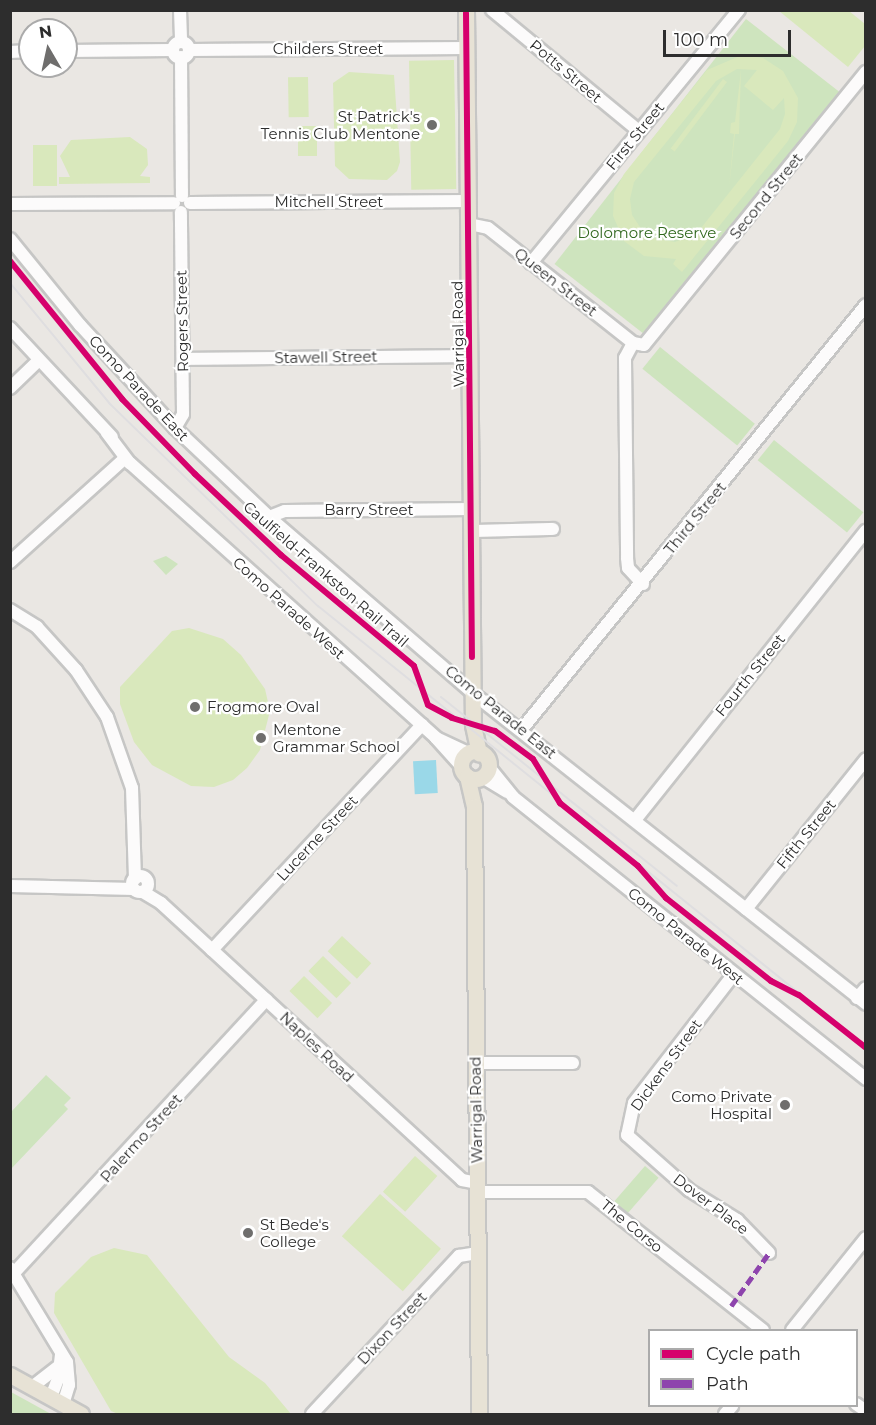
<!DOCTYPE html>
<html>
<head>
<meta charset="utf-8">
<style>
  body { margin:0 }
  #map { position:relative; width:876px; height:1425px; overflow:hidden; background:#eae7e3; font-family:Montserrat,sans-serif }
  div>[style] { position:absolute }
  [style*='--x'] { left:calc(var(--x)*1px); top:calc(var(--y)*1px); width:calc(var(--w)*1px); rotate:calc(var(--a)*1deg) }
  .green>* { inset:0; background:#cee4be; transform-origin:0 0 }
  .pitch>* { inset:0; background:#d9e8bc; transform-origin:0 0 }
  .water>* { inset:0; background:#9ad8e8; transform-origin:0 0 }
  .roads { filter:drop-shadow(2px 0 #c6c6c5) drop-shadow(-2px 0 #c6c6c5) drop-shadow(0 2px #c6c6c5) drop-shadow(0 -2px #c6c6c5) }
  .minor>* { height:12px; margin:-6px; padding:0 6px; transform-origin:6px; border-radius:6px; background:#fcfbfb }
  .minor>.ring { margin:-6px; padding:0; box-sizing:content-box; background:none; border:12px solid #fcfbfb; border-radius:50% }
  .major>* { height:15px; margin:-7.5px; padding:0 7.5px; transform-origin:7.5px; border-radius:7.5px; background:#e7e2d5 }
  .major>.ring { margin:-7.5px; padding:0; box-sizing:content-box; background:none; border:15px solid #e7e2d5; border-radius:50% }
  .rail>* { height:2px; margin:-1px; padding:0 1px; transform-origin:1px; border-radius:1px; background:#dfdee0 }
  .quiet>* { height:4.5px; margin-top:-2.25px; transform-origin:0; background:repeating-linear-gradient(90deg,#8e44ad 0 9px,transparent 0 13.5px) }
  .cycleway>* { height:6px; margin:-3px; padding:0 3px; transform-origin:3px; border-radius:3px; background:#d6006c }
  .dots>* { width:16px; height:16px; translate:-50% -50%; box-sizing:border-box; border:3px solid #fff; border-radius:50% }
  span { translate:-50% -50%; white-space:nowrap; text-align:center; line-height:1.15; -webkit-text-stroke:4.5px #fff; paint-order:stroke }
  .street-label { font-size:15px; color:#2d2d2d }
  .poi-label { font-size:15px; color:#2d2d2d }
  .right { translate:-100% -50%; text-align:right }
  .left { translate:0 -50%; text-align:left }
  .park-label { font-size:15px; color:#31681e }
  .frame { position:absolute; inset:0; border:12px solid #2d2d2d; pointer-events:none }
  .legend { position:absolute; left:648px; top:1329px; width:210px; height:78px; box-sizing:border-box; background:#fff; border:2px solid #ababab; margin:0; padding:8px 10px; list-style:none; font-size:18px; color:#2d2d2d }
  .legend li { display:flex; align-items:center; gap:12px; height:30px }
  .legend b { width:30px; border:2px solid #ababab }
  .north { position:absolute; left:18px; top:18px; width:60px; height:60px; box-sizing:border-box; background:#fff; border:2px solid #ababab; border-radius:50%; rotate:351deg; font-size:16px; font-weight:700; line-height:24px; text-align:center; color:#2d2d2d }
  .north::after { content:''; display:block; margin:auto; width:21px; height:27px; background:#6f6e6d; clip-path:polygon(50% 0,100% 100%,50% 72%,0 100%) }
  .scale { position:absolute; left:663px; top:30px; width:128px; height:27px; box-sizing:border-box; border:3px solid #2d2d2d; border-top:0; padding-left:8px; font-size:18px; line-height:21px; white-space:nowrap; color:#2d2d2d; -webkit-text-stroke:4px #fff; paint-order:stroke }
</style>
</head>
<body>
<div id="map">
  <div class="green">
    <div style="left:746px;top:19px;width:122px;height:311px;rotate:38deg"></div>
    <div style="left:660px;top:347px;width:122px;height:28px;rotate:39deg"></div>
    <div style="left:774px;top:440px;width:115px;height:26px;rotate:39deg"></div>
    <div style="clip-path:polygon(166px 556px,178px 564px,166px 575px,153px 561px)"></div>
    <div style="clip-path:polygon(46px 1075px,71px 1098px,64px 1105px,68px 1109px,11px 1169px,11px 1112px)"></div>
    <div style="left:645px;top:1166px;width:18px;height:52px;rotate:41deg"></div>
    <div style="clip-path:polygon(11px 1392px,51px 1414px,11px 1414px)"></div>
  </div>
  <div class="pitch">
    <div style="clip-path:polygon(779px 11px,849px 11px,865px 24px,865px 46px,848px 67px)"></div>
    <div style="clip-path:polygon(evenodd,742px 55px,763px 58px,783px 71px,798px 98px,797px 122px,788px 141px,682px 272px,673px 264px,676px 259px,644px 256px,624px 241px,613px 216px,614px 193px,624px 174px,707px 70px,742px 55px,737px 69px,757px 70px,744px 86px,773px 110px,784px 98px,785px 114px,780px 129px,697px 233px,675px 242px,653px 238px,642px 230px,632px 215px,630px 199px,634px 182px,716px 81px,737px 69px)"></div>
    <div style="left:454px;top:60px;width:129px;height:45px;rotate:89deg"></div>
    <div style="clip-path:polygon(741px 70px,739px 134px,735px 134px,729px 188px,734px 134px,730px 133px,731px 123px,735px 122px)"></div>
    <div style="clip-path:polygon(349px 72px,394px 75px,400px 162px,397px 171px,387px 180px,349px 179px,335px 166px,333px 83px)"></div>
    <div style="left:308px;top:77px;width:40px;height:20px;rotate:89deg"></div>
    <div style="left:723px;top:79px;width:5px;height:87px;rotate:37deg"></div>
    <div style="left:298px;top:126px;width:19px;height:30px"></div>
    <div style="clip-path:polygon(130px 137px,147px 149px,148px 165px,140px 176px,150px 177px,150px 183px,59px 184px,59px 177px,70px 177px,60px 156px,71px 140px)"></div>
    <div style="left:33px;top:145px;width:24px;height:41px"></div>
    <div style="clip-path:polygon(189px 628px,223px 639px,241px 655px,265px 689px,270px 711px,260px 750px,247px 768px,233px 780px,214px 787px,191px 786px,152px 765px,134px 742px,120px 704px,120px 687px,172px 631px)"></div>
    <div style="left:342px;top:936px;width:40px;height:21px;rotate:43deg"></div>
    <div style="left:323px;top:956px;width:39px;height:21px;rotate:44deg"></div>
    <div style="left:304px;top:976px;width:39px;height:21px;rotate:44deg"></div>
    <div style="left:415px;top:1156px;width:30px;height:48px;rotate:42deg"></div>
    <div style="left:380px;top:1194px;width:82px;height:57px;rotate:42deg"></div>
    <div style="clip-path:polygon(114px 1248px,147px 1255px,229px 1357px,265px 1383px,291px 1414px,118px 1414px,111px 1411px,54px 1313px,55px 1293px,91px 1257px)"></div>
  </div>
  <div class="water">
    <div style="left:436px;top:760px;width:33px;height:23px;rotate:87deg"></div>
  </div>
  <div class="roads">
    <div class="minor">
      <div style="--x:180;--y:10;--w:32;--a:88"></div>
      <div style="--x:492;--y:10;--w:190;--a:39.5"></div>
      <div class="ring" style="left:173px;top:42px;width:4px;height:4px"></div>
      <div style="--x:189;--y:50;--w:278;--a:-0.4"></div>
      <div style="--x:66;--y:51;--w:107;--a:-0.5"></div>
      <div style="--x:10;--y:52;--w:20;--a:-3"></div>
      <div style="--x:181;--y:57;--w:139;--a:89.6"></div>
      <div style="--x:190;--y:203;--w:278;--a:-0.4"></div>
      <div style="--x:10;--y:204;--w:164;--a:-0.3"></div>
      <div style="--x:469;--y:224;--w:19;--a:12"></div>
      <div style="--x:488;--y:228;--w:185;--a:38.4"></div>
      <div style="--x:633;--y:343;--w:11;--a:10"></div>
      <div style="--x:644;--y:345;--w:352;--a:-50.9"></div>
      <div style="--x:10;--y:239;--w:111;--a:50.9"></div>
      <div style="--x:80;--y:325;--w:140;--a:47.3"></div>
      <div style="--x:175;--y:428;--w:129;--a:43.4"></div>
      <div style="--x:269;--y:517;--w:279;--a:40.8"></div>
      <div style="--x:480;--y:699;--w:492;--a:38.3"></div>
      <div style="--x:531;--y:263;--w:328;--a:-50.6"></div>
      <div style="--x:10;--y:328;--w:149;--a:46.9"></div>
      <div style="--x:633;--y:343;--w:17;--a:118"></div>
      <div style="--x:625;--y:358;--w:200;--a:89.4"></div>
      <div style="--x:627;--y:558;--w:10;--a:84"></div>
      <div style="--x:628;--y:568;--w:22;--a:47"></div>
      <div style="--x:183;--y:359;--w:287;--a:-0.6"></div>
      <div style="--x:10;--y:388;--w:40;--a:-44"></div>
      <div style="--x:175;--y:428;--w:16;--a:-60"></div>
      <div style="--x:183;--y:414;--w:202;--a:-90.6"></div>
      <div style="--x:107;--y:433;--w:38;--a:53"></div>
      <div style="--x:130;--y:463;--w:411;--a:41.9"></div>
      <div style="--x:436;--y:738;--w:40;--a:48"></div>
      <div style="--x:269;--y:517;--w:17;--a:-21"></div>
      <div style="--x:285;--y:511;--w:186;--a:-0.6"></div>
      <div style="--x:471;--y:531;--w:82;--a:-1.4"></div>
      <div style="--x:10;--y:562;--w:155;--a:-42.1"></div>
      <div style="--x:10;--y:610;--w:32;--a:32"></div>
      <div style="--x:37;--y:627;--w:58;--a:47.8"></div>
      <div style="--x:76;--y:670;--w:56;--a:56.6"></div>
      <div style="--x:107;--y:717;--w:75;--a:70.6"></div>
      <div style="--x:132;--y:788;--w:91;--a:88.1"></div>
      <div style="--x:522;--y:729;--w:546;--a:-50.95"></div>
      <div style="--x:436;--y:738;--w:33;--a:25"></div>
      <div style="--x:489;--y:767;--w:38;--a:51"></div>
      <div style="--x:513;--y:797;--w:452;--a:38.6"></div>
      <div style="--x:484;--y:778;--w:27;--a:31"></div>
      <div style="--x:635;--y:820;--w:370;--a:-51.4"></div>
      <div class="ring" style="left:132px;top:876px;width:4px;height:4px"></div>
      <div style="--x:10;--y:886;--w:124;--a:1.4"></div>
      <div style="--x:143;--y:892;--w:21;--a:31"></div>
      <div style="--x:161;--y:903;--w:409;--a:42.6"></div>
      <div style="--x:462;--y:1180;--w:15;--a:11"></div>
      <div style="--x:746;--y:909;--w:192;--a:-51.3"></div>
      <div style="--x:212;--y:950;--w:308;--a:-47"></div>
      <div style="--x:734;--y:974;--w:163;--a:127.8"></div>
      <div style="--x:634;--y:1103;--w:33;--a:102"></div>
      <div style="--x:627;--y:1135;--w:83;--a:41.6"></div>
      <div style="--x:689;--y:1190;--w:57;--a:32"></div>
      <div style="--x:737;--y:1220;--w:46;--a:45.9"></div>
      <div style="--x:857;--y:998;--w:13;--a:-48"></div>
      <div style="--x:476;--y:1063;--w:97;--a:0"></div>
      <div style="--x:477;--y:1192;--w:111;--a:0"></div>
      <div style="--x:588;--y:1192;--w:223;--a:38.3"></div>
      <div style="--x:10;--y:1268;--w:110;--a:58.8"></div>
      <div style="--x:67;--y:1362;--w:23;--a:85"></div>
      <div style="--x:69;--y:1385;--w:21;--a:107"></div>
      <div style="--x:14;--y:1273;--w:372;--a:-47.3"></div>
      <div style="--x:792;--y:1330;--w:118;--a:-51.2"></div>
      <div style="--x:32;--y:1387;--w:33;--a:-38"></div>
      <div style="--x:51;--y:1397;--w:19;--a:-69"></div>
      <div style="--x:58;--y:1379;--w:24;--a:-83"></div>
      <div style="--x:856;--y:1404;--w:12;--a:35"></div>
      <div style="--x:312;--y:1414;--w:216;--a:-47.1"></div>
      <div style="--x:459;--y:1256;--w:19;--a:-9"></div>
      <div style="--x:725;--y:1414;--w:11;--a:-49"></div>
    </div>
    <div class="major">
      <div style="--x:466;--y:10;--w:715;--a:89.44"></div>
      <div style="--x:473;--y:725;--w:29;--a:78"></div>
      <div class="ring" style="left:461px;top:751px;width:13px;height:13px"></div>
      <div style="--x:467;--y:776;--w:31;--a:77"></div>
      <div style="--x:474;--y:806;--w:608;--a:89.53"></div>
      <div style="--x:10;--y:1375;--w:81;--a:28.8"></div>
    </div>
  </div>
  <div class="rail">
    <div style="--x:10;--y:283;--w:157;--a:50.4"></div>
    <div style="--x:110;--y:404;--w:290;--a:44.2"></div>
    <div style="--x:318;--y:606;--w:703;--a:38.83"></div>
    <div style="--x:441;--y:697;--w:302;--a:38.7"></div>
  </div>
  <div class="quiet">
    <div style="--x:731;--y:1306;--w:65;--a:-54.4"></div>
  </div>
  <div class="cycleway">
    <div style="--x:466;--y:13;--w:644;--a:89.47"></div>
    <div style="--x:10;--y:261;--w:178;--a:50.9"></div>
    <div style="--x:122;--y:399;--w:105;--a:45.8"></div>
    <div style="--x:195;--y:474;--w:118;--a:43.3"></div>
    <div style="--x:281;--y:555;--w:173;--a:39.8"></div>
    <div style="--x:414;--y:666;--w:41;--a:70.3"></div>
    <div style="--x:428;--y:705;--w:27;--a:28"></div>
    <div style="--x:452;--y:718;--w:45;--a:16.8"></div>
    <div style="--x:495;--y:731;--w:47;--a:36.4"></div>
    <div style="--x:533;--y:759;--w:52;--a:58.5"></div>
    <div style="--x:560;--y:803;--w:100;--a:38.9"></div>
    <div style="--x:638;--y:866;--w:43;--a:48.8"></div>
    <div style="--x:666;--y:898;--w:134;--a:38.3"></div>
    <div style="--x:771;--y:981;--w:31;--a:27"></div>
    <div style="--x:799;--y:995;--w:85;--a:38.3"></div>
  </div>
  <div class="dots">
    <div style="left:432px;top:125px;background:#6f6e6d"></div>
    <div style="left:195px;top:707px;background:#6f6e6d"></div>
    <div style="left:261px;top:738px;background:#6f6e6d"></div>
    <div style="left:785px;top:1105px;background:#6f6e6d"></div>
    <div style="left:248px;top:1233px;background:#6f6e6d"></div>
  </div>
  <div class="street-label">
    <span style="left:328px;top:49px">Childers Street</span>
    <span style="left:566px;top:71px;rotate:40deg">Potts Street</span>
    <span style="left:635px;top:136px;rotate:-51deg">First Street</span>
    <span style="left:766px;top:196px;rotate:-51deg">Second Street</span>
    <span style="left:329px;top:202px">Mitchell Street</span>
    <span style="left:556px;top:282px;rotate:38deg">Queen Street</span>
    <span style="left:182px;top:321px;rotate:-91deg">Rogers Street</span>
    <span style="left:458px;top:334px;rotate:-91deg">Warrigal Road</span>
    <span style="left:326px;top:357px;rotate:-1deg">Stawell Street</span>
    <span style="left:139px;top:388px;rotate:47deg">Como Parade East</span>
    <span style="left:369px;top:510px">Barry Street</span>
    <span style="left:695px;top:518px;rotate:-51deg">Third Street</span>
    <span style="left:326px;top:574px;rotate:41deg">Caulfield-Frankston Rail Trail</span>
    <span style="left:289px;top:608px;rotate:42deg">Como Parade West</span>
    <span style="left:750px;top:675px;rotate:-51deg">Fourth Street</span>
    <span style="left:501px;top:712px;rotate:39deg">Como Parade East</span>
    <span style="left:806px;top:834px;rotate:-51deg">Fifth Street</span>
    <span style="left:317px;top:838px;rotate:-47deg">Lucerne Street</span>
    <span style="left:686px;top:936px;rotate:39deg">Como Parade West</span>
    <span style="left:317px;top:1047px;rotate:43deg">Naples Road</span>
    <span style="left:666px;top:1065px;rotate:-54deg">Dickens Street</span>
    <span style="left:476px;top:1110px;rotate:-91deg">Warrigal Road</span>
    <span style="left:141px;top:1138px;rotate:-48deg">Palermo Street</span>
    <span style="left:711px;top:1204px;rotate:37deg">Dover Place</span>
    <span style="left:632px;top:1226px;rotate:39deg">The Corso</span>
    <span style="left:392px;top:1328px;rotate:-47deg">Dixon Street</span>
  </div>
  <div class="poi-label">
    <span class="right" style="left:420px;top:125px">St Patrick's<br>Tennis Club Mentone</span>
    <span class="left" style="left:207px;top:707px">Frogmore Oval</span>
    <span class="left" style="left:273px;top:738px">Mentone<br>Grammar School</span>
    <span class="right" style="left:772px;top:1105px">Como Private<br>Hospital</span>
    <span class="left" style="left:260px;top:1233px">St Bede's<br>College</span>
  </div>
  <div class="park-label">
    <span style="left:647px;top:233px">Dolomore Reserve</span>
  </div>
  <div class="frame"></div>
  <ul class="legend">
  <li><b style="height:8px;background:#d6006c"></b>Cycle path</li>
  <li><b style="height:8px;background:#8e44ad"></b>Path</li>
  </ul>
  <div class="north">N</div>
  <div class="scale">100 m</div>
</div>
</body>
</html>
